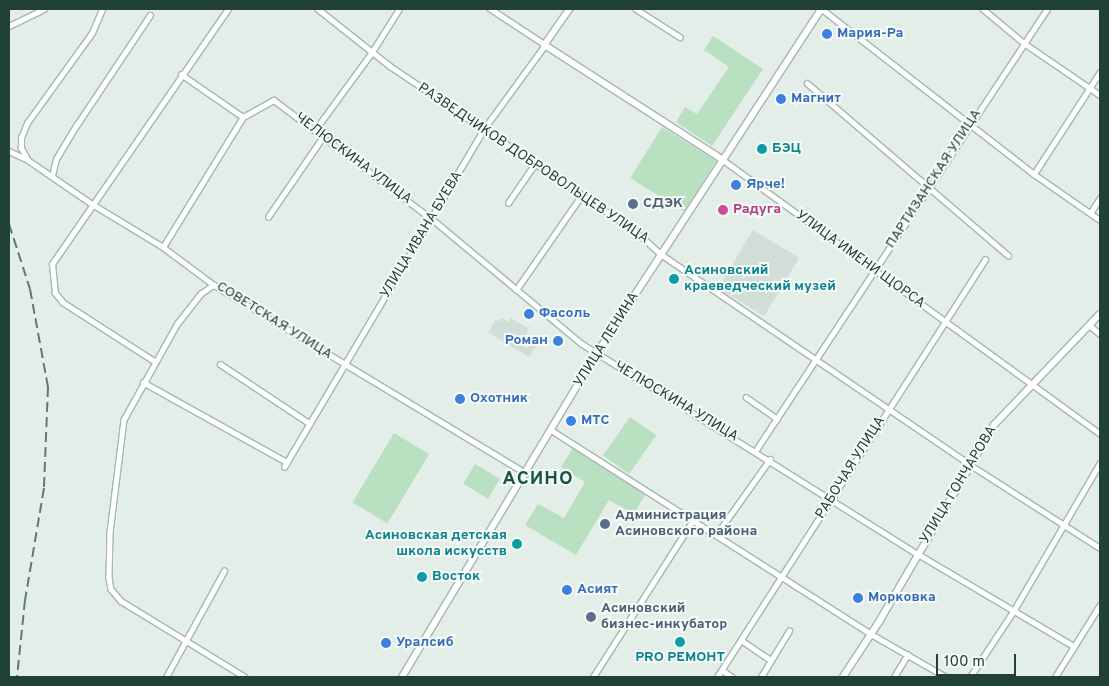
<!DOCTYPE html>
<html>
<head>
<meta charset="utf-8">
<style>
  body { margin:0 }
  #map { position:relative; width:1109px; height:686px; overflow:hidden; background:#e3eee8; font-family:Overpass,sans-serif }
  div>[style] { position:absolute }
  [style*='--x'] { left:calc(var(--x)*1px); top:calc(var(--y)*1px); width:calc(var(--w)*1px); rotate:calc(var(--a)*1deg) }
  .built>* { inset:0; background:#d1ded7; transform-origin:0 0 }
  .green>* { inset:0; background:#bae0c2; transform-origin:0 0 }
  .roads { filter:drop-shadow(1px 0 #a5b7af) drop-shadow(-1px 0 #a5b7af) drop-shadow(0 1px #a5b7af) drop-shadow(0 -1px #a5b7af) }
  .minor>* { height:4.5px; margin:-2.25px; padding:0 2.25px; transform-origin:2.25px; border-radius:2.25px; background:#fff }
  .tertiary>* { height:5.5px; margin:-2.75px; padding:0 2.75px; transform-origin:2.75px; border-radius:2.75px; background:#fff }
  .secondary>* { height:6px; margin:-3px; padding:0 3px; transform-origin:3px; border-radius:3px; background:#fff }
  .rail>* { height:2px; margin-top:-1px; transform-origin:0; background:repeating-linear-gradient(90deg,#5c7c71 0 10px,transparent 0 15px) }
  .dots>* { width:14px; height:14px; translate:-50% -50%; box-sizing:border-box; border:2px solid #f4faf6; border-radius:50% }
  span { translate:-50% -50%; white-space:nowrap; text-align:center; line-height:1.15; -webkit-text-stroke:4px #f4faf6; paint-order:stroke }
  .shop-label { font-size:14px; color:#366cbe; font-weight:700 }
  .left { translate:0 -50%; text-align:left }
  .right { translate:-100% -50%; text-align:right }
  .culture-label { font-size:14px; color:#0d838f; font-weight:700 }
  .street-label { font-size:14px; color:#214136 }
  .service-label { font-size:14px; color:#4e5e75; font-weight:700 }
  .hotel-label { font-size:14px; color:#b23c85; font-weight:700 }
  .district-label { font-size:19px; color:#1b5443; font-weight:700; letter-spacing:1px }
  .frame { position:absolute; inset:0; border:10px solid #214136; pointer-events:none }
  .scale { position:absolute; left:936px; top:654px; width:80px; height:22px; box-sizing:border-box; border:2px solid #214136; border-top:0; padding-left:6px; font-size:15px; line-height:18px; white-space:nowrap; color:#214136; -webkit-text-stroke:4px #f4faf6; paint-order:stroke }
</style>
</head>
<body>
<div id="map">
  <div class="built">
    <div style="left:753px;top:230px;width:54px;height:68px;rotate:31deg"></div>
    <div style="clip-path:polygon(502px 318px,508px 322px,511px 318px,529px 329px,525px 336px,537px 344px,529px 357px,488px 332px,496px 319px,499px 322px)"></div>
  </div>
  <div class="green">
    <div style="clip-path:polygon(713px 36px,763px 69px,712px 146px,676px 122px,685px 107px,697px 114px,729px 67px,704px 50px)"></div>
    <div style="left:662px;top:127px;width:64px;height:60px;rotate:32deg"></div>
    <div style="left:630px;top:417px;width:32px;height:47px;rotate:35deg"></div>
    <div style="left:394px;top:433px;width:41px;height:81px;rotate:31deg"></div>
    <div style="clip-path:polygon(574px 446px,647px 492px,634px 514px,609px 500px,576px 555px,525px 525px,538px 504px,564px 518px,585px 482px,561px 467px)"></div>
    <div style="left:475px;top:464px;width:29px;height:23px;rotate:31deg"></div>
  </div>
  <div class="roads">
    <div class="minor">
      <div style="--x:318;--y:9;--w:92;--a:38.4"></div>
      <div style="--x:390;--y:66;--w:293;--a:33.9"></div>
      <div style="--x:633;--y:229;--w:39;--a:42"></div>
      <div style="--x:662;--y:255;--w:371;--a:34.2"></div>
      <div style="--x:969;--y:464;--w:156;--a:32.7"></div>
      <div style="--x:636;--y:9;--w:52;--a:32.5"></div>
      <div style="--x:822;--y:9;--w:269;--a:37.9"></div>
      <div style="--x:1034;--y:174;--w:80;--a:34.9"></div>
      <div style="--x:983;--y:9;--w:53;--a:39.7"></div>
      <div style="--x:1024;--y:43;--w:92;--a:34.4"></div>
      <div style="--x:9;--y:26;--w:39;--a:-26"></div>
      <div style="--x:181;--y:74;--w:75;--a:34.7"></div>
      <div style="--x:243;--y:117;--w:35;--a:-29"></div>
      <div style="--x:274;--y:100;--w:198;--a:37"></div>
      <div style="--x:432;--y:219;--w:194;--a:39.8"></div>
      <div style="--x:581;--y:343;--w:398;--a:32.1"></div>
      <div style="--x:918;--y:554;--w:179;--a:30.6"></div>
      <div style="--x:807;--y:83;--w:265;--a:40.6"></div>
      <div style="--x:315;--y:130;--w:97;--a:-53.8"></div>
      <div style="--x:372;--y:52;--w:51;--a:-57.9"></div>
      <div style="--x:9;--y:151;--w:21;--a:25"></div>
      <div style="--x:28;--y:160;--w:78;--a:34.5"></div>
      <div style="--x:92;--y:204;--w:83;--a:31.2"></div>
      <div style="--x:163;--y:247;--w:64;--a:36.7"></div>
      <div style="--x:214;--y:285;--w:364;--a:31.1"></div>
      <div style="--x:27;--y:159;--w:13;--a:-119"></div>
      <div style="--x:21;--y:148;--w:10;--a:-90"></div>
      <div style="--x:21;--y:138;--w:16;--a:-68"></div>
      <div style="--x:27;--y:123;--w:111;--a:-54.2"></div>
      <div style="--x:92;--y:33;--w:26;--a:-67"></div>
      <div style="--x:722;--y:159;--w:467;--a:36"></div>
      <div style="--x:1034;--y:174;--w:121;--a:-57.1"></div>
      <div style="--x:52;--y:176;--w:17;--a:-77"></div>
      <div style="--x:56;--y:159;--w:39;--a:-59"></div>
      <div style="--x:76;--y:126;--w:133;--a:-56.3"></div>
      <div style="--x:508;--y:203;--w:46;--a:-55.6"></div>
      <div style="--x:1091;--y:212;--w:17;--a:-57"></div>
      <div style="--x:268;--y:217;--w:96;--a:-55.6"></div>
      <div style="--x:163;--y:247;--w:153;--a:-58.4"></div>
      <div style="--x:214;--y:285;--w:16;--a:145"></div>
      <div style="--x:201;--y:294;--w:37;--a:128"></div>
      <div style="--x:178;--y:323;--w:111;--a:119.1"></div>
      <div style="--x:124;--y:420;--w:114;--a:97.1"></div>
      <div style="--x:110;--y:533;--w:45;--a:91.3"></div>
      <div style="--x:109;--y:578;--w:11;--a:80"></div>
      <div style="--x:111;--y:589;--w:16;--a:50"></div>
      <div style="--x:121;--y:601;--w:145;--a:31.5"></div>
      <div style="--x:516;--y:290;--w:114;--a:-55.3"></div>
      <div style="--x:1089;--y:325;--w:14;--a:39"></div>
      <div style="--x:155;--y:362;--w:109;--a:-147.3"></div>
      <div style="--x:63;--y:303;--w:13;--a:-129"></div>
      <div style="--x:55;--y:293;--w:29;--a:-96"></div>
      <div style="--x:52;--y:264;--w:310;--a:-55.4"></div>
      <div style="--x:220;--y:364;--w:107;--a:33.5"></div>
      <div style="--x:143;--y:382;--w:165;--a:29.1"></div>
      <div style="--x:746;--y:397;--w:38;--a:35"></div>
      <div style="--x:551;--y:430;--w:379;--a:32.5"></div>
      <div style="--x:871;--y:634;--w:86;--a:29.8"></div>
      <div style="--x:756;--y:450;--w:528;--a:-56.58"></div>
      <div style="--x:284;--y:467;--w:391;--a:-59.4"></div>
      <div style="--x:483;--y:130;--w:105;--a:-53.9"></div>
      <div style="--x:545;--y:45;--w:66;--a:-146.8"></div>
      <div style="--x:716;--y:535;--w:93;--a:-54.6"></div>
      <div style="--x:741;--y:640;--w:36;--a:34"></div>
      <div style="--x:722;--y:670;--w:12;--a:35"></div>
      <div style="--x:166;--y:677;--w:121;--a:-61.3"></div>
      <div style="--x:593;--y:677;--w:186;--a:-57.5"></div>
      <div style="--x:717;--y:677;--w:496;--a:-57.3"></div>
      <div style="--x:761;--y:677;--w:54;--a:-58.7"></div>
      <div style="--x:894;--y:677;--w:26;--a:-59"></div>
      <div style="--x:970;--y:677;--w:80;--a:-56.7"></div>
      <div style="--x:1014;--y:610;--w:170;--a:-59.7"></div>
      <div style="--x:1055;--y:677;--w:85;--a:-58"></div>
    </div>
    <div class="tertiary">
      <div style="--x:570;--y:9;--w:44;--a:124.8"></div>
      <div style="--x:545;--y:45;--w:211;--a:32.8"></div>
      <div style="--x:843;--y:677;--w:66;--a:-56.8"></div>
      <div style="--x:879;--y:622;--w:228;--a:-59.7"></div>
      <div style="--x:994;--y:425;--w:153;--a:-46.3"></div>
    </div>
    <div class="secondary">
      <div style="--x:402;--y:677;--w:378;--a:-59"></div>
      <div style="--x:597;--y:353;--w:411;--a:-56.9"></div>
    </div>
  </div>
  <div class="rail">
    <div style="--x:9;--y:224;--w:68;--a:72.1"></div>
    <div style="--x:30;--y:289;--w:100;--a:79.6"></div>
    <div style="--x:48;--y:387;--w:101;--a:92.3"></div>
    <div style="--x:44;--y:488;--w:114;--a:99.6"></div>
    <div style="--x:25;--y:600;--w:77;--a:95.9"></div>
  </div>
  <div class="dots">
    <div style="left:827px;top:34px;background:#3f7fe0"></div>
    <div style="left:781px;top:99px;background:#3f7fe0"></div>
    <div style="left:762px;top:149px;background:#0f9aa8"></div>
    <div style="left:736px;top:185px;background:#3f7fe0"></div>
    <div style="left:633px;top:204px;background:#5c6f8a"></div>
    <div style="left:723px;top:210px;background:#d1479c"></div>
    <div style="left:674px;top:279px;background:#0f9aa8"></div>
    <div style="left:529px;top:314px;background:#3f7fe0"></div>
    <div style="left:558px;top:341px;background:#3f7fe0"></div>
    <div style="left:460px;top:399px;background:#3f7fe0"></div>
    <div style="left:571px;top:421px;background:#3f7fe0"></div>
    <div style="left:605px;top:524px;background:#5c6f8a"></div>
    <div style="left:517px;top:544px;background:#0f9aa8"></div>
    <div style="left:422px;top:577px;background:#0f9aa8"></div>
    <div style="left:567px;top:590px;background:#3f7fe0"></div>
    <div style="left:858px;top:598px;background:#3f7fe0"></div>
    <div style="left:591px;top:617px;background:#5c6f8a"></div>
    <div style="left:680px;top:642px;background:#0f9aa8"></div>
    <div style="left:386px;top:643px;background:#3f7fe0"></div>
  </div>
  <div class="shop-label">
    <span class="left" style="left:837px;top:34px">Мария-Ра</span>
    <span class="left" style="left:791px;top:99px">Магнит</span>
    <span class="left" style="left:746px;top:185px">Ярче!</span>
    <span class="left" style="left:539px;top:314px">Фасоль</span>
    <span class="right" style="left:548px;top:341px">Роман</span>
    <span class="left" style="left:470px;top:399px">Охотник</span>
    <span class="left" style="left:581px;top:421px">МТС</span>
    <span class="left" style="left:577px;top:590px">Асият</span>
    <span class="left" style="left:868px;top:598px">Морковка</span>
    <span class="left" style="left:396px;top:643px">Уралсиб</span>
  </div>
  <div class="culture-label">
    <span class="left" style="left:772px;top:149px">БЭЦ</span>
    <span class="left" style="left:684px;top:279px">Асиновский<br>краеведческий музей</span>
    <span class="right" style="left:507px;top:544px">Асиновская детская<br>школа искусств</span>
    <span class="left" style="left:432px;top:577px">Восток</span>
    <span style="left:680px;top:658px">PRO РЕМОНТ</span>
  </div>
  <div class="street-label">
    <span style="left:353px;top:159px;rotate:37deg">ЧЕЛЮСКИНА УЛИЦА</span>
    <span style="left:533px;top:164px;rotate:34deg">РАЗВЕДЧИКОВ ДОБРОВОЛЬЦЕВ УЛИЦА</span>
    <span style="left:934px;top:179px;rotate:-57deg">ПАРТИЗАНСКАЯ УЛИЦА</span>
    <span style="left:422px;top:235px;rotate:-59deg">УЛИЦА ИВАНА БУЕВА</span>
    <span style="left:860px;top:260px;rotate:36deg">УЛИЦА ИМЕНИ ЩОРСА</span>
    <span style="left:274px;top:321px;rotate:32deg">СОВЕТСКАЯ УЛИЦА</span>
    <span style="left:607px;top:340px;rotate:-58deg">УЛИЦА ЛЕНИНА</span>
    <span style="left:676px;top:402px;rotate:31deg">ЧЕЛЮСКИНА УЛИЦА</span>
    <span style="left:851px;top:468px;rotate:-58deg">РАБОЧАЯ УЛИЦА</span>
    <span style="left:959px;top:485px;rotate:-59deg">УЛИЦА ГОНЧАРОВА</span>
  </div>
  <div class="service-label">
    <span class="left" style="left:643px;top:204px">СДЭК</span>
    <span class="left" style="left:615px;top:524px">Администрация<br>Асиновского района</span>
    <span class="left" style="left:601px;top:617px">Асиновский<br>бизнес-инкубатор</span>
  </div>
  <div class="hotel-label">
    <span class="left" style="left:733px;top:210px">Радуга</span>
  </div>
  <div class="district-label">
    <span style="left:538px;top:480px">АСИНО</span>
  </div>
  <div class="frame"></div>
  <div class="scale">100 m</div>
</div>
</body>
</html>
